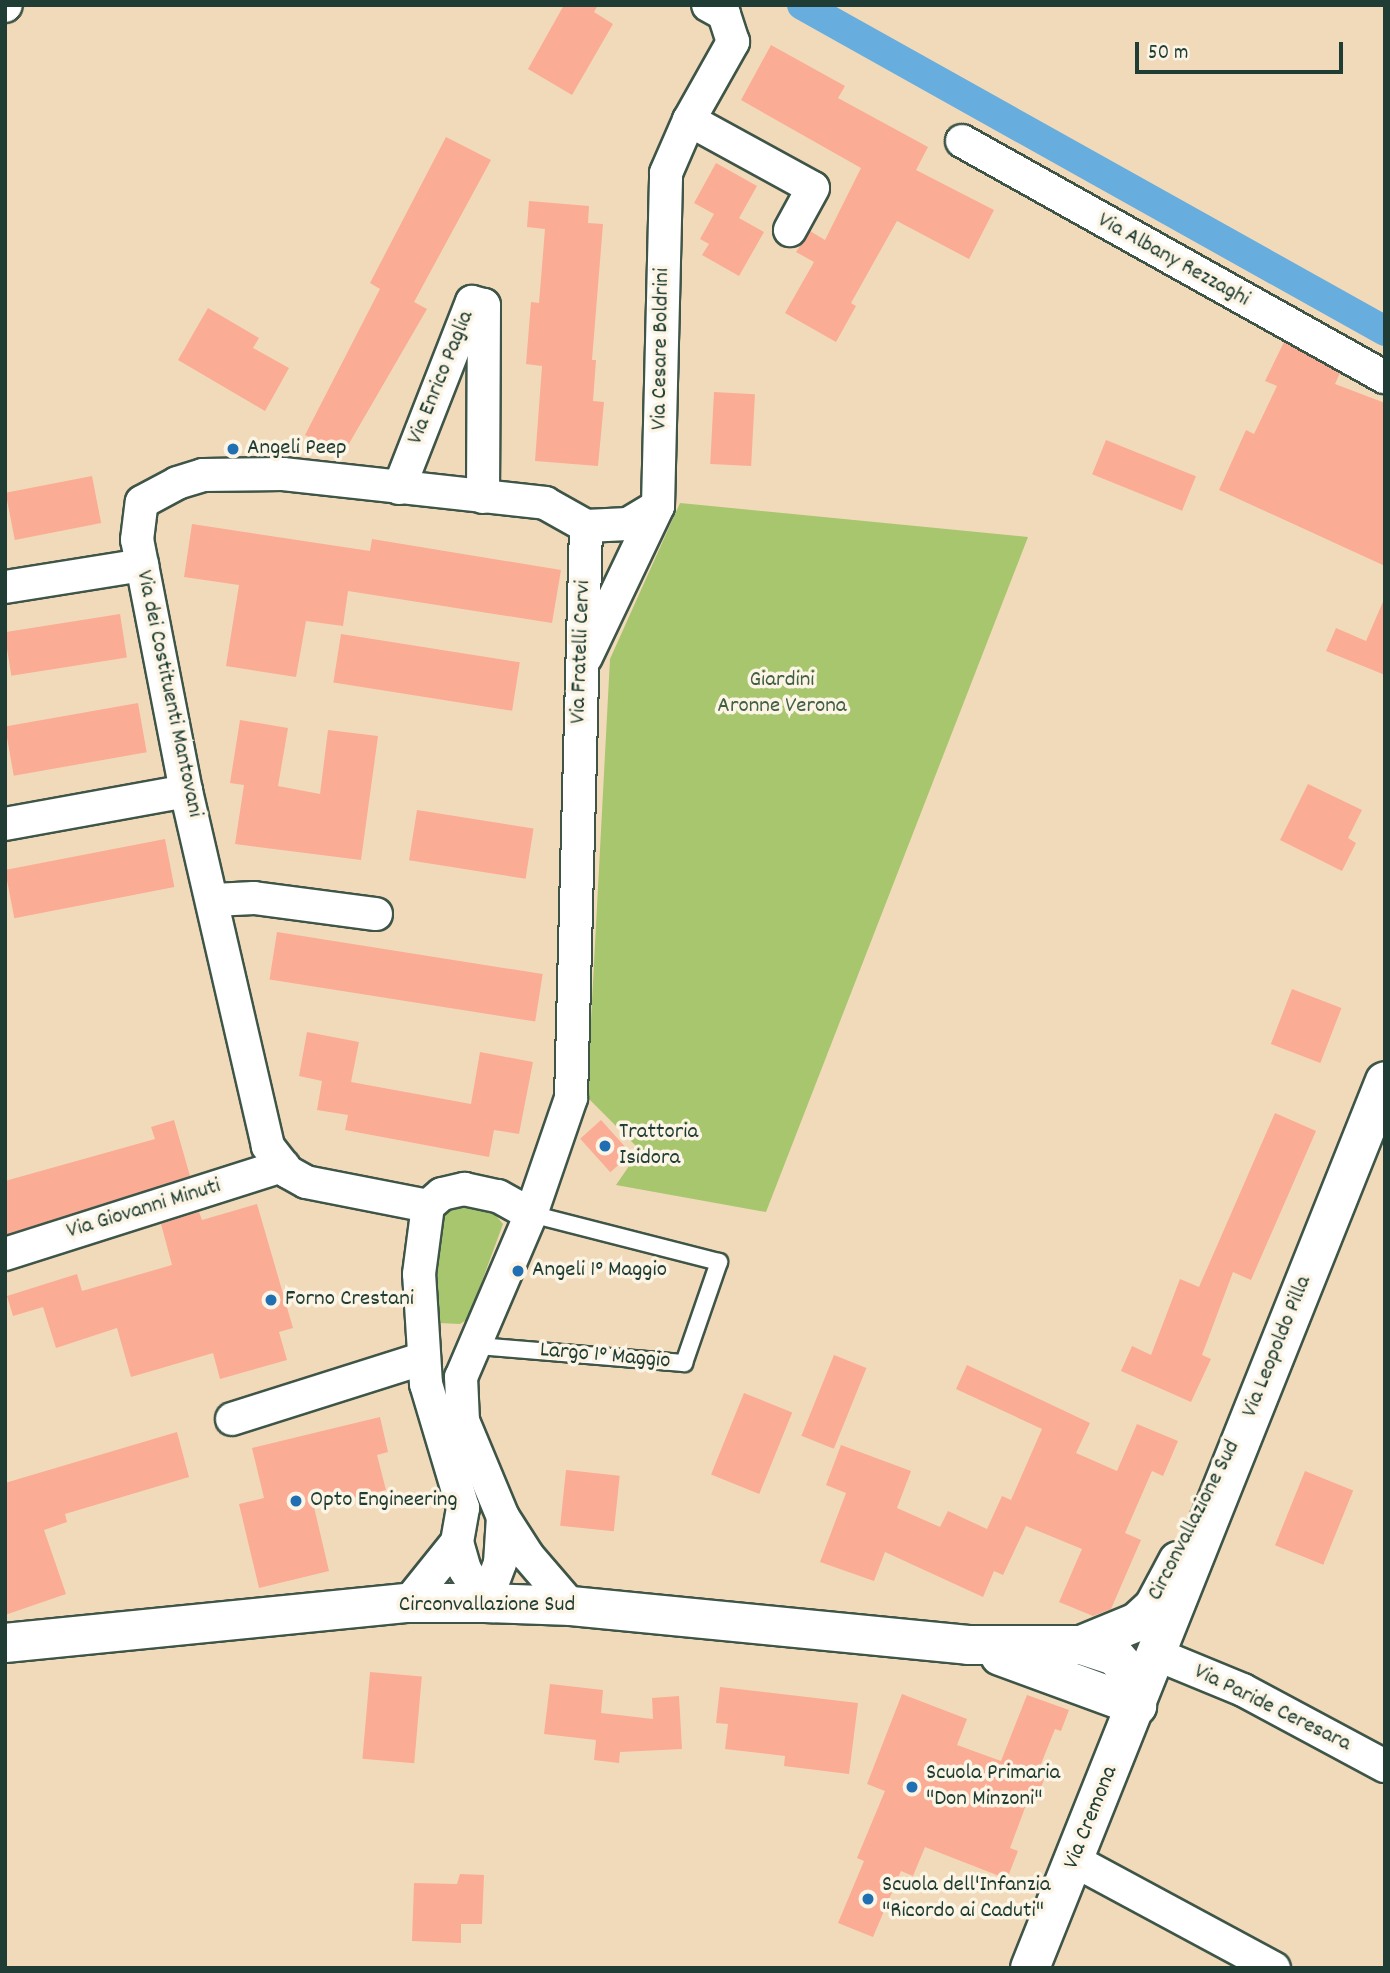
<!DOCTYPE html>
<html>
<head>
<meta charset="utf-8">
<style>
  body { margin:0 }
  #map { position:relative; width:1390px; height:1973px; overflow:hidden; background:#f1daba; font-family:Dekko,sans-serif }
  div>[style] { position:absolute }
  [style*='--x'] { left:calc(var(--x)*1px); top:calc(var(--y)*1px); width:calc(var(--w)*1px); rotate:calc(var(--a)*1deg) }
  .green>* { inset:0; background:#a7c66e }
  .canal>* { height:30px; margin:-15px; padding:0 15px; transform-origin:15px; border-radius:15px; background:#67addd }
  .building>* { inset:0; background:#fbac95; transform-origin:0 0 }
  .roads { filter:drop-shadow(2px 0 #3e5548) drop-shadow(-2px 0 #3e5548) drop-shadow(0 2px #3e5548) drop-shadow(0 -2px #3e5548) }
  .service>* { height:16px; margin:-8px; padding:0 8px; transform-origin:8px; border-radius:8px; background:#fff }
  .minor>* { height:32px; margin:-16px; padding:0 16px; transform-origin:16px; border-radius:16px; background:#fff }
  .secondary>* { height:38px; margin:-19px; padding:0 19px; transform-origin:19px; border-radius:19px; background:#fff }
  .primary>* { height:38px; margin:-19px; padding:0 19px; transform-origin:19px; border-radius:19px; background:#fff }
  .dots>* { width:19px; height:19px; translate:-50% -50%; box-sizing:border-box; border:4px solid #fcf5e5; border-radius:50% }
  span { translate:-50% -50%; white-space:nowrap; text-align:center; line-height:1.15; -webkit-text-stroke:7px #fcf5e5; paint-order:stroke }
  .street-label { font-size:23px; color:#1f3d34 }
  .poi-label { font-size:23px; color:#1f3d34 }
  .left { translate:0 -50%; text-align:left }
  .park-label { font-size:23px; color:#415f42 }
  .frame { position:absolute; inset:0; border:7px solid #1f3d34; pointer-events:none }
  .scale { position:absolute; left:1135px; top:42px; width:208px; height:32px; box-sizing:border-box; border:4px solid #1f3d34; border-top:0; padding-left:9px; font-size:21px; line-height:24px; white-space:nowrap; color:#1f3d34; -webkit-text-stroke:5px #fcf5e5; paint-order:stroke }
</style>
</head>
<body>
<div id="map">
  <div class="green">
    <div style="clip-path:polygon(680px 503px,1028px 537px,766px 1212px,616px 1185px,640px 1150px,587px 1097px,610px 659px)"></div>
    <div style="clip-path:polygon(453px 1203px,488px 1206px,503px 1224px,468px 1319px,460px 1324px,439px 1323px,434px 1317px,435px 1219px)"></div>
  </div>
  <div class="canal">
    <div style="--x:802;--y:5;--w:668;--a:29.21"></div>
  </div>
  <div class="building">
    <div style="clip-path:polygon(564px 5px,598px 5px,594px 12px,613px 24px,572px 95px,528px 69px)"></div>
    <div style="clip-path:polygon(771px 45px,845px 86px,838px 98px,928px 147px,916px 170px,994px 210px,969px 259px,897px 221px,851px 303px,856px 306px,836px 342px,785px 313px,814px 262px,796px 252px,810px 231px,825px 240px,861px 168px,741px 100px)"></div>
    <div style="clip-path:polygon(446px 137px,491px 160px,414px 302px,427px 309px,343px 454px,305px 435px,380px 289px,370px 283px)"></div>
    <div style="clip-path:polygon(716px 163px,757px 186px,739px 218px,764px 232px,739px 276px,702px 255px,709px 244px,700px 239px,714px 214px,694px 203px)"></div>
    <div style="clip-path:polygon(529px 201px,589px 206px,588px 223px,603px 224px,592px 360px,596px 360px,593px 401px,604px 402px,598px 466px,535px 461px,542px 366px,526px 364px,531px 302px,539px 303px,545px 229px,527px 227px)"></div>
    <div style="clip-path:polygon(208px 308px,259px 338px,253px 348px,289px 368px,265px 411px,178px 360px)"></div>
    <div style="clip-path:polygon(1284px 342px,1340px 373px,1335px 384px,1385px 403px,1385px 566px,1219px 490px,1246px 430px,1254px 434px,1277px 386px,1265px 381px)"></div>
    <div style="left:714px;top:392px;width:41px;height:72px;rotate:3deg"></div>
    <div style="left:1106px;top:440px;width:97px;height:37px;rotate:22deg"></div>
    <div style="left:92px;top:476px;width:48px;height:88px;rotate:79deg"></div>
    <div style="clip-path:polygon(192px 524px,370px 551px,372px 539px,561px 570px,552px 623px,348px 591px,343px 626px,306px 621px,296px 677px,226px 666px,239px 585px,184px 577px)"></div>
    <div style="clip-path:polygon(1385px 597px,1385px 675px,1326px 651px,1336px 628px,1366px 641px)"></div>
    <div style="left:120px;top:614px;width:44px;height:117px;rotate:81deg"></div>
    <div style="left:341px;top:634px;width:181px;height:49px;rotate:9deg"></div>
    <div style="left:138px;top:703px;width:50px;height:135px;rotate:80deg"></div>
    <div style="clip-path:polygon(240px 720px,288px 728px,278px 786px,320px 794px,328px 730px,378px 736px,361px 860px,235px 844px,244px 785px,230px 783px)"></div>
    <div style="clip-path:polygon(1308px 784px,1362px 810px,1348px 838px,1356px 843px,1342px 871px,1280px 840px)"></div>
    <div style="left:417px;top:810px;width:118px;height:51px;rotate:9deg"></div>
    <div style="left:165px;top:839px;width:49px;height:163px;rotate:79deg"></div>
    <div style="left:277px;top:932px;width:269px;height:48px;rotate:9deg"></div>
    <div style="left:1292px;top:989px;width:53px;height:59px;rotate:21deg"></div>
    <div style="clip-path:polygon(307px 1032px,359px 1042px,351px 1082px,471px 1104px,480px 1052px,533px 1062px,519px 1134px,494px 1130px,489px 1157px,345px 1130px,348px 1115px,317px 1110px,322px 1081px,299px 1076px)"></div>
    <div style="clip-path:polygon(1275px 1113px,1316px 1131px,1251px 1280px,1233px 1272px,1202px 1355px,1211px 1359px,1191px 1402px,1121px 1371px,1132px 1346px,1151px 1355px,1180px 1279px,1199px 1287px)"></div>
    <div style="clip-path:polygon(174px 1120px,190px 1176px,5px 1235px,5px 1181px,155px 1139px,151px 1127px)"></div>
    <div style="left:601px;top:1120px;width:45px;height:28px;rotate:48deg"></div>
    <div style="clip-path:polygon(257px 1204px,293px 1328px,279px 1332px,287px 1360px,220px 1379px,213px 1353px,131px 1377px,117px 1328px,56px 1348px,43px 1307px,13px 1316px,7px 1296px,77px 1274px,82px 1291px,172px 1265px,161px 1224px,199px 1212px,202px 1220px)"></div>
    <div style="left:834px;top:1355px;width:35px;height:87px;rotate:22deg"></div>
    <div style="clip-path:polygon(967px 1365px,1090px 1423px,1076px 1453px,1117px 1471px,1137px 1424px,1178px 1441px,1163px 1476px,1152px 1471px,1125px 1533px,1141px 1540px,1111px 1609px,1093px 1616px,1059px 1602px,1082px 1549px,1026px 1526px,1003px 1575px,994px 1571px,983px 1597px,885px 1552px,874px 1581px,820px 1562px,846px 1493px,826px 1485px,841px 1445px,911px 1471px,897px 1508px,940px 1527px,948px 1511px,987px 1529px,1002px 1496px,1011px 1500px,1042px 1429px,956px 1389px)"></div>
    <div style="left:744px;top:1393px;width:52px;height:88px;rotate:22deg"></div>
    <div style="clip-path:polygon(380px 1417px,388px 1452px,377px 1455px,386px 1490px,314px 1507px,329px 1571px,259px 1588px,239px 1504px,264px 1498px,252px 1448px)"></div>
    <div style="clip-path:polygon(177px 1432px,189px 1477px,65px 1514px,67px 1522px,44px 1530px,66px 1594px,5px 1615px,5px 1483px)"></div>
    <div style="left:566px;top:1470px;width:54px;height:56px;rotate:6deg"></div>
    <div style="left:1305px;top:1471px;width:52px;height:80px;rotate:22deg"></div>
    <div style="left:370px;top:1672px;width:52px;height:87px;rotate:5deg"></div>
    <div style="clip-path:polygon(550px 1684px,603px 1690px,601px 1713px,653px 1719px,652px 1698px,679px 1696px,682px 1749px,620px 1752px,619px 1763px,594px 1760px,596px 1740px,544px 1734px)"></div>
    <div style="clip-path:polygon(720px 1687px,858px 1703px,849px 1774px,784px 1766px,785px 1756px,725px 1749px,728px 1724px,716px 1723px)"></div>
    <div style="clip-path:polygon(902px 1694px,967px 1719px,957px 1745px,1001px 1761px,1027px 1695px,1069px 1710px,1061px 1731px,1055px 1729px,1037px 1774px,1045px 1777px,1034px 1806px,1026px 1805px,1010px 1848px,1018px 1851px,1007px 1879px,925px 1847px,913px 1876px,901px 1871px,873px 1937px,838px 1923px,864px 1861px,857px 1858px,885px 1791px,867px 1784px)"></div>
    <div style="clip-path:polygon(460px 1874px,484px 1875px,482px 1924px,461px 1924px,461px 1943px,412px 1941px,414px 1883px,457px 1884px)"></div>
  </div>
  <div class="roads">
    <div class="service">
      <div style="--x:477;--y:1346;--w:208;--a:4.7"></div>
      <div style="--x:684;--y:1363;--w:107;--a:-70.9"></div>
      <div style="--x:719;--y:1262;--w:194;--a:-165.7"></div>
    </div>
    <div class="minor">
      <div style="--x:5;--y:6;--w:1;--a:-45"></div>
      <div style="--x:689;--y:120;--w:141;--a:28.7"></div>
      <div style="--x:813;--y:188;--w:48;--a:118.7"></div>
      <div style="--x:962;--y:141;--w:484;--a:29.2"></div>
      <div style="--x:399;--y:488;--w:200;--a:-68.6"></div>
      <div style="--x:472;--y:302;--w:12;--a:14"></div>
      <div style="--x:484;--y:305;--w:192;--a:90.3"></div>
      <div style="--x:586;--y:526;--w:42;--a:-2.7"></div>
      <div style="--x:628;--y:524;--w:35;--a:-31"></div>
      <div style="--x:5;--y:587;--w:139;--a:-9.1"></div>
      <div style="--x:586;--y:657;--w:167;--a:-64.5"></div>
      <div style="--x:658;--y:506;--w:333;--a:-88.6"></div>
      <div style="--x:666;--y:173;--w:58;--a:-66.5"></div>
      <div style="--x:689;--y:120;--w:90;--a:-60.6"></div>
      <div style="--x:733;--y:42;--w:29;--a:-108"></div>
      <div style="--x:724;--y:14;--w:18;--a:-151"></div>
      <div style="--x:5;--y:824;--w:184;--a:-10.3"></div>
      <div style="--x:214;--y:900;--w:40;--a:-2.9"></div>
      <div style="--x:254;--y:898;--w:123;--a:7.5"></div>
      <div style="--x:428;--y:1206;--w:124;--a:-168.9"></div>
      <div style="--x:306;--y:1182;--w:21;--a:-151"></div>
      <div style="--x:288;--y:1172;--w:33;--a:-128"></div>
      <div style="--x:268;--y:1146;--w:364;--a:-103"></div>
      <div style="--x:186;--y:791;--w:256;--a:-101"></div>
      <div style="--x:137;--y:540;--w:38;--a:-83"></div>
      <div style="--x:142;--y:502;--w:40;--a:-28"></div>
      <div style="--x:177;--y:483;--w:27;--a:-17"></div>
      <div style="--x:203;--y:475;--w:80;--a:-0.7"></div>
      <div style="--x:283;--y:474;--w:264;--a:6.3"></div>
      <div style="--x:545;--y:503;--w:47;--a:29.3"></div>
      <div style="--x:586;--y:526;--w:572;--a:91.5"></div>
      <div style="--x:571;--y:1098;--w:123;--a:109"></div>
      <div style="--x:531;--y:1214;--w:177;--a:113.2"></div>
      <div style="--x:461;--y:1377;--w:44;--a:87.4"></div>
      <div style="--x:463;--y:1421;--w:104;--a:67.4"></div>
      <div style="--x:503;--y:1517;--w:46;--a:57.3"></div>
      <div style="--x:528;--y:1556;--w:66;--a:49.3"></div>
      <div style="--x:5;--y:1254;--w:292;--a:-17.6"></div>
      <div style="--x:232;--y:1419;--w:201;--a:-17.6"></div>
      <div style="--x:408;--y:1603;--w:78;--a:-51.2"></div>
      <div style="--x:485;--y:1603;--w:39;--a:-121"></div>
      <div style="--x:465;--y:1570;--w:29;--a:-106"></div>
      <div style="--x:457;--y:1542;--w:35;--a:-80"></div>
      <div style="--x:463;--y:1508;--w:129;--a:-106.6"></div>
      <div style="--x:426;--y:1384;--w:110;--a:-93.6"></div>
      <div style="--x:419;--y:1274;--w:69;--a:-82.5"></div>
      <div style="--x:428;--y:1206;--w:18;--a:-41"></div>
      <div style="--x:442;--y:1194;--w:23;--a:-13"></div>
      <div style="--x:464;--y:1189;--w:35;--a:12"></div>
      <div style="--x:498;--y:1196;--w:38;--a:29"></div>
      <div style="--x:485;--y:1603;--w:43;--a:-69.4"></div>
      <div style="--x:500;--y:1563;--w:46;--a:-86.3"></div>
      <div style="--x:1158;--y:1655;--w:92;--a:22.4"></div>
      <div style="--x:1243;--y:1690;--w:161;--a:28.2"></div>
      <div style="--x:1075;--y:1861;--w:226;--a:28.3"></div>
    </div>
    <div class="secondary">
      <div style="--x:5;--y:1643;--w:405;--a:-5.7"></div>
      <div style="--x:408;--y:1603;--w:77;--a:0"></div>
      <div style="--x:485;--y:1603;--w:86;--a:2"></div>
      <div style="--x:571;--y:1606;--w:399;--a:5.6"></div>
      <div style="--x:968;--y:1645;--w:113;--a:0"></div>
      <div style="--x:1081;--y:1645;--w:61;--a:-22.3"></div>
      <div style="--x:1137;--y:1622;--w:23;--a:-43"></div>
      <div style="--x:1154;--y:1606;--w:51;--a:-61.9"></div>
      <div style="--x:1081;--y:1645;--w:36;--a:18"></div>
      <div style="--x:1115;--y:1656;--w:18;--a:49"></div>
      <div style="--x:1127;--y:1670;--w:37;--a:74"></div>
      <div style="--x:1000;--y:1656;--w:146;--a:20.1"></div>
    </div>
    <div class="primary">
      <div style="--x:1030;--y:1968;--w:955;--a:-68.19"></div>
    </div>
  </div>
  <div class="dots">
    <div style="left:233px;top:449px;background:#1f6fb2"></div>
    <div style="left:605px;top:1146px;background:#1f6fb2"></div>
    <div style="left:518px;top:1271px;background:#1f6fb2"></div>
    <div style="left:271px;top:1300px;background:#1f6fb2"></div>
    <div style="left:296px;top:1501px;background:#1f6fb2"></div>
    <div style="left:912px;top:1787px;background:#1f6fb2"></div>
    <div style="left:868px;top:1899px;background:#1f6fb2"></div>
  </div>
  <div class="street-label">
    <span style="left:1173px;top:261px;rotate:29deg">Via Albany Rezzaghi</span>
    <span style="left:662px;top:349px;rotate:-89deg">Via Cesare Boldrini</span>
    <span style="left:442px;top:378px;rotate:-68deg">Via Enrico Paglia</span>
    <span style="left:582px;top:652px;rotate:-88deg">Via Fratelli Cervi</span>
    <span style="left:168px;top:694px;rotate:78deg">Via dei Costituenti Mantovani</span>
    <span style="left:144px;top:1210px;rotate:-17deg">Via Giovanni Minuti</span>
    <span style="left:1278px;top:1347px;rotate:-68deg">Via Leopoldo Pilla</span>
    <span style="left:605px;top:1357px;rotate:5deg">Largo 1° Maggio</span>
    <span style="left:1195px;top:1521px;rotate:-63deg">Circonvallazione Sud</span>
    <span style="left:487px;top:1606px">Circonvallazione Sud</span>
    <span style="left:1272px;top:1709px;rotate:26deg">Via Paride Ceresara</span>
    <span style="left:1092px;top:1818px;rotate:-68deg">Via Cremona</span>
  </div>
  <div class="poi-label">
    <span class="left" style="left:247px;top:449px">Angeli Peep</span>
    <span class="left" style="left:619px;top:1146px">Trattoria<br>Isidora</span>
    <span class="left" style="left:532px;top:1271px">Angeli 1° Maggio</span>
    <span class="left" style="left:285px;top:1300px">Forno Crestani</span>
    <span class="left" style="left:310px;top:1501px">Opto Engineering</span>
    <span class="left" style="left:926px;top:1787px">Scuola Primaria<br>"Don Minzoni"</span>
    <span class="left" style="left:882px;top:1899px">Scuola dell'Infanzia<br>"Ricordo ai Caduti"</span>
  </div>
  <div class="park-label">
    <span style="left:782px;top:694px">Giardini<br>Aronne Verona</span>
  </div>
  <div class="frame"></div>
  <div class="scale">50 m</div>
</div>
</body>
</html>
